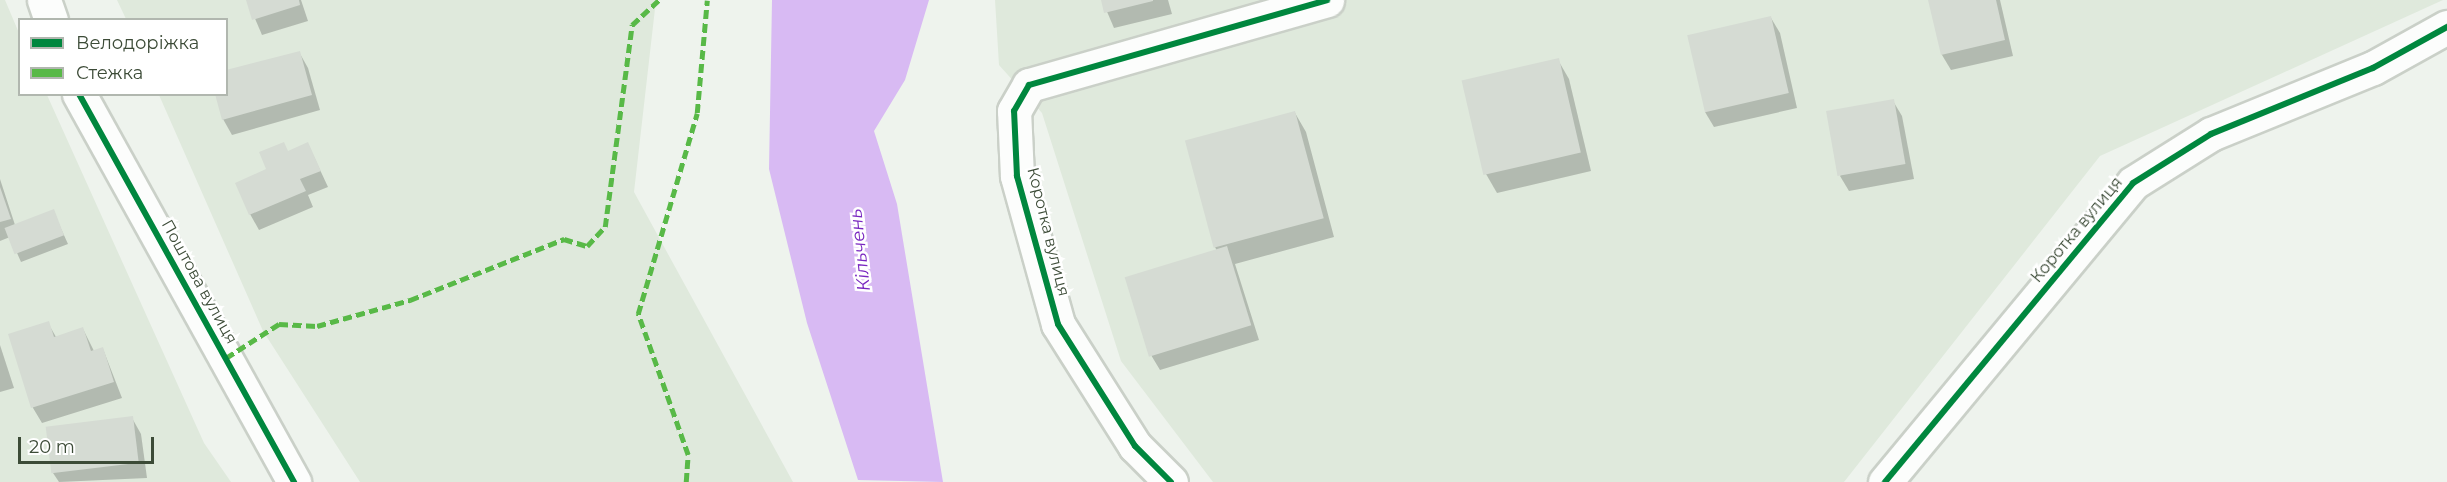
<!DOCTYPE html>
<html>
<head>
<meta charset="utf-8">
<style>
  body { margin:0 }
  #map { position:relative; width:2447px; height:482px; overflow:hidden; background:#eef3ed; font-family:Montserrat,sans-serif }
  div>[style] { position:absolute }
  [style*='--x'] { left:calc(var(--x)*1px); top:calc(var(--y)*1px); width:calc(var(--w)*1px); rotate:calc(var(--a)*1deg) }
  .residential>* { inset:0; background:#dfe9dc }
  .water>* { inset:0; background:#d8baf3 }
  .shadow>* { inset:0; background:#0003 }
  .building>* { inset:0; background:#d5dbd3; transform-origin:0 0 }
  .roads { filter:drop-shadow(2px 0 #cad0c8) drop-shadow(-2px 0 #cad0c8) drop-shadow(0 2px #cad0c8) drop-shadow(0 -2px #cad0c8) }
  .minor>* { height:33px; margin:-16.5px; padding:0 16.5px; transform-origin:16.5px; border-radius:16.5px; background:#fcfdfc }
  .quiet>* { height:4.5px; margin-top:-2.25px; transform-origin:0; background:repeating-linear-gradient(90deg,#58b947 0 9px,transparent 0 13.5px) }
  .cycleway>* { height:6px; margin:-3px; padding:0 3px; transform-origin:3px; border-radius:3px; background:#00873e }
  span { translate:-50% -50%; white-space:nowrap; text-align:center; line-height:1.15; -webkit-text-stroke:5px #fff; paint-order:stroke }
  .street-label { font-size:16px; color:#3c4b37 }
  .water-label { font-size:18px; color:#7927c0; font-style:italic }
  .legend { position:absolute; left:18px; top:18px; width:210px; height:78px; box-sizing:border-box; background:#fff; border:2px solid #b1b7af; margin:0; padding:8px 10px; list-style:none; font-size:18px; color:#3c4b37 }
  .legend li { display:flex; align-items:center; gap:12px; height:30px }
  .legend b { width:30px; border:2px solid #b1b7af }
  .scale { position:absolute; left:18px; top:437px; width:136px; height:27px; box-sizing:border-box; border:3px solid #3c4b37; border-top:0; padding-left:8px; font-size:18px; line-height:21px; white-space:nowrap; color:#3c4b37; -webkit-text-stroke:4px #fff; paint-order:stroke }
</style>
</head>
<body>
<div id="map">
  <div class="residential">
    <div style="clip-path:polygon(0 0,5px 0,19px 33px,20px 94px,47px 95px,204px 443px,231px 482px,0 482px)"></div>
    <div style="clip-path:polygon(117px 0,656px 0,634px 192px,793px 482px,360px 482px,263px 331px,159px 95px,226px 94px,226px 20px,126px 19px)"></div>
    <div style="clip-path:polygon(995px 0,2443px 0,2100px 156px,1844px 482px,1213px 482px,1121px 361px,1042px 113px,999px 65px)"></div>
  </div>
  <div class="water">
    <div style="clip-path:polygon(772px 0,929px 0,905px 80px,874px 131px,897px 204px,943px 482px,858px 480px,807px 323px,769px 169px)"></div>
  </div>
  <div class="shadow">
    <div style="clip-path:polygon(247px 0,301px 0,308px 21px,262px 35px)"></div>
    <div style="clip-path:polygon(1102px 0,1168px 0,1172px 14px,1114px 28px)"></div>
    <div style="clip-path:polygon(1929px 0,2000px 0,2013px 56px,1951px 70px,1942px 55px)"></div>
    <div style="clip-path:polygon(1771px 18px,1780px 33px,1797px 108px,1714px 127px,1705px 112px)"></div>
    <div style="clip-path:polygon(299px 52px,308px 68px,320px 110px,232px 135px,223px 119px,226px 94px)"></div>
    <div style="clip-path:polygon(1558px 60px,1569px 79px,1591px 171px,1497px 193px,1486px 174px)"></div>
    <div style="clip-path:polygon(1893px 101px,1902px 116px,1914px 179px,1849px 191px,1840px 176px)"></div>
    <div style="clip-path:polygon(1295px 113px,1306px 132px,1334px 237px,1235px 264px,1259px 340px,1160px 370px,1151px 355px,1217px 251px,1215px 247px)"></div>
    <div style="clip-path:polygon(308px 144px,328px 187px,308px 195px,313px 207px,259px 230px,250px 214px,268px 170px)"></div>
    <div style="clip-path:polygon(0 179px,15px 225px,53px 211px,68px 244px,21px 262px,10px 237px,0 241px)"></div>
    <div style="clip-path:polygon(48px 323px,56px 337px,83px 329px,94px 351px,103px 349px,122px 398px,42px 423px,33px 408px,10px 335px)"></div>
    <div style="clip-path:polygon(0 345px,14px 388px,0 392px)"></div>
    <div style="clip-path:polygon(132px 418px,141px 434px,147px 478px,59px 482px,53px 473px)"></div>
  </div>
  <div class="building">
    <div style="clip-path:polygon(246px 0,299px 0,300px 5px,252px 20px)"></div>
    <div style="clip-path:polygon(1101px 0,1153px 0,1153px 1px,1104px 13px)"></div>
    <div style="clip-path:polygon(1928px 0,1996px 0,2005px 40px,1941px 55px)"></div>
    <div style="left:1771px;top:16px;width:79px;height:86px;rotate:77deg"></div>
    <div style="clip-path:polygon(300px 51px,312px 95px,222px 120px,215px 94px,226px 94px,226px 70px)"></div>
    <div style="left:1559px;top:58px;width:97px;height:100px;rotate:77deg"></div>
    <div style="left:1894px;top:99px;width:66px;height:69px;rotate:80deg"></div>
    <div style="left:1295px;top:111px;width:111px;height:114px;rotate:75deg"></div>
    <div style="clip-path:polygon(284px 142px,288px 151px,308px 142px,321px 171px,300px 179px,306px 191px,249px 215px,235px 183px,266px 169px,259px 152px)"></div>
    <div style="clip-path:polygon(0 187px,11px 219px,0 222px)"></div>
    <div style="left:54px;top:209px;width:28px;height:53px;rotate:69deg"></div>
    <div style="left:1227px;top:246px;width:83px;height:107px;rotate:73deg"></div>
    <div style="clip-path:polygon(49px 321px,54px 337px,83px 327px,91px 351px,103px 347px,114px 382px,31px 408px,8px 334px)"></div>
    <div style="left:133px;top:416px;width:47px;height:88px;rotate:83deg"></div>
  </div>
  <div class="roads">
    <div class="minor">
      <div style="--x:44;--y:0;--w:21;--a:71"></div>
      <div style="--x:79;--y:94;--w:444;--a:61"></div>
      <div style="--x:1171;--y:482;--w:51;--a:-135"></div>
      <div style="--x:1135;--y:446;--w:144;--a:-122.3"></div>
      <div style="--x:1058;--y:324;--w:154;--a:-105.5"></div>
      <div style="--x:1017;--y:176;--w:65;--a:-92.6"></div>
      <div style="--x:1014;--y:111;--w:30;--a:-60"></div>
      <div style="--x:1029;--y:85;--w:310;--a:-15.9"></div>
      <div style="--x:1885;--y:482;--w:388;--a:-50.3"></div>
      <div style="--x:2133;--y:183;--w:92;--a:-32.1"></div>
      <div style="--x:2211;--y:134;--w:175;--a:-22.2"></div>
      <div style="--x:2373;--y:68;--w:85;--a:-29"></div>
    </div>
  </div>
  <div class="quiet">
    <div style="--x:226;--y:358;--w:63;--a:-32.7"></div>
    <div style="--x:279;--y:324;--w:38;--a:3"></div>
    <div style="--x:317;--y:326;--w:97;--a:-15.6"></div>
    <div style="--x:410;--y:300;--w:166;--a:-21.6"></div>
    <div style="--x:564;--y:239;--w:24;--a:17"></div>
    <div style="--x:587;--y:246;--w:26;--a:-47"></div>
    <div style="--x:605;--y:227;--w:204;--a:-82.4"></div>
    <div style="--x:632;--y:25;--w:37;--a:-43"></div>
    <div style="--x:686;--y:482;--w:27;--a:-86"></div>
    <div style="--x:688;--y:455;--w:150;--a:-109.5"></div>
    <div style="--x:638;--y:314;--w:209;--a:-73.6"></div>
    <div style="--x:697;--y:113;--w:113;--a:-84.9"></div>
  </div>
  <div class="cycleway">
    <div style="--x:79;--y:94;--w:444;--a:61"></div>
    <div style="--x:1171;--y:482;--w:51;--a:-135"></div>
    <div style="--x:1135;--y:446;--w:144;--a:-122.3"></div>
    <div style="--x:1058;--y:324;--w:154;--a:-105.5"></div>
    <div style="--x:1017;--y:176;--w:65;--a:-92.6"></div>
    <div style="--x:1014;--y:111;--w:30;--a:-60"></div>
    <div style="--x:1029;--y:85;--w:310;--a:-15.9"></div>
    <div style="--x:1885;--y:482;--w:388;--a:-50.3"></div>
    <div style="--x:2133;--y:183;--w:92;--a:-32.1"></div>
    <div style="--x:2211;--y:134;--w:175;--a:-22.2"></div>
    <div style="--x:2373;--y:68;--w:85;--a:-29"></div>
  </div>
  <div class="street-label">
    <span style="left:2077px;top:230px;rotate:-50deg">Коротка вулиця</span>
    <span style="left:1048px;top:232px;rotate:76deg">Коротка вулиця</span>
    <span style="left:199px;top:282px;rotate:61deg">Поштова вулиця</span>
  </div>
  <div class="water-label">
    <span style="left:860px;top:250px;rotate:-96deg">Кільчень</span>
  </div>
  <ul class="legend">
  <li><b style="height:8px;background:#00873e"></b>Велодоріжка</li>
  <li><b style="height:8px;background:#58b947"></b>Стежка</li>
  </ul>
  <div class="scale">20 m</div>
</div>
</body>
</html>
